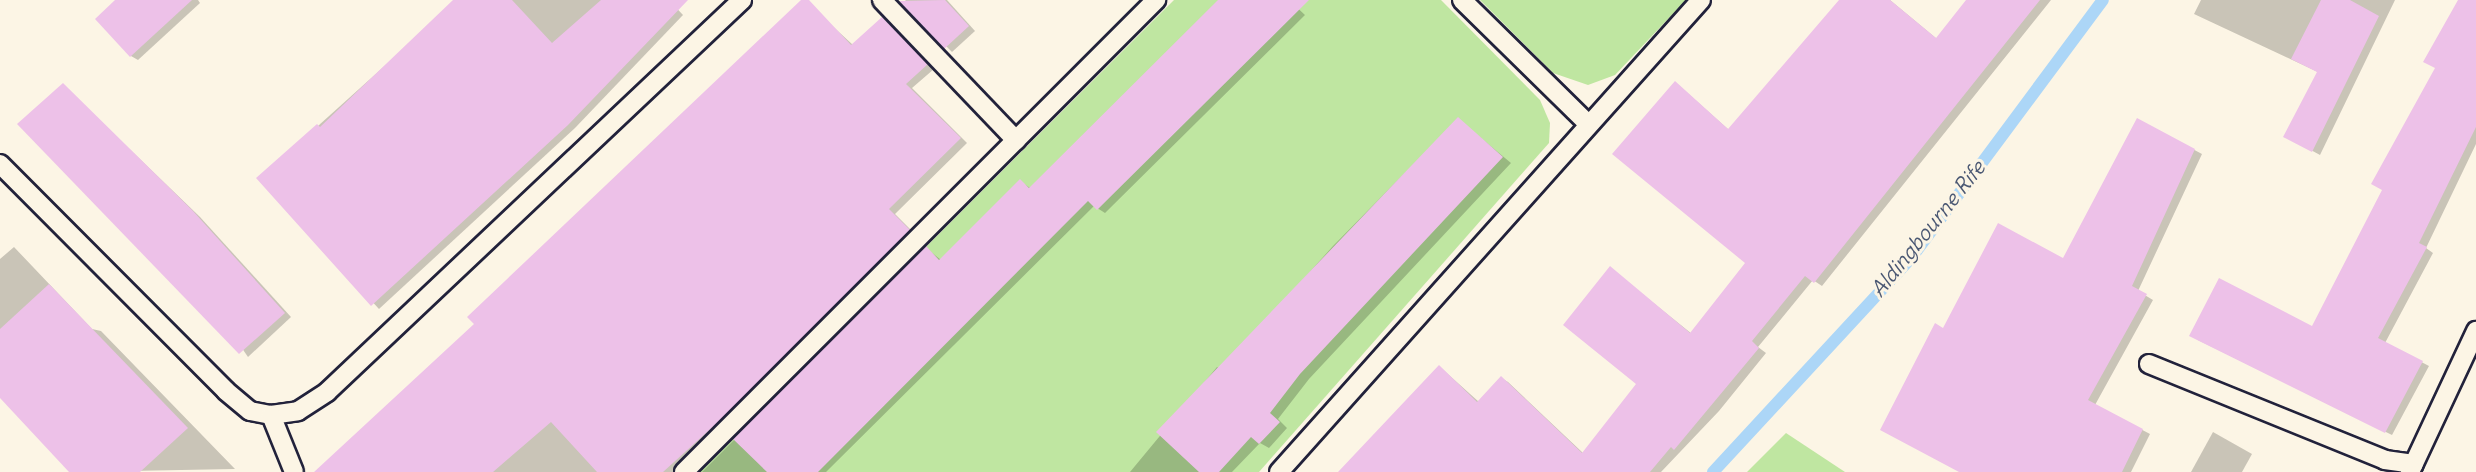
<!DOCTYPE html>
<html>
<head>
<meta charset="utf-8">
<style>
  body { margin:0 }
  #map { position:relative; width:2476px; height:472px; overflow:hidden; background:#fcf5e5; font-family:Delius,sans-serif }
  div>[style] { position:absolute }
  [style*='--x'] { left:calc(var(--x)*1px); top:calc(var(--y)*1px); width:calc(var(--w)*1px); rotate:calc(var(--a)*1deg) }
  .green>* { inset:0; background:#bfe6a1 }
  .shadow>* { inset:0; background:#0003 }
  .stream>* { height:12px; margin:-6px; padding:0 6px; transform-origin:6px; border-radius:6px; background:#acd6f7 }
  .building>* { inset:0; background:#edc1e8 }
  .roads { filter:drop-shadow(2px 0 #22223b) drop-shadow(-2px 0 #22223b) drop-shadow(0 2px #22223b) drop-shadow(0 -2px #22223b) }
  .lane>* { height:18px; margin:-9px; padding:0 9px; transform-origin:9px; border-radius:9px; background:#fcf5e5 }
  span { translate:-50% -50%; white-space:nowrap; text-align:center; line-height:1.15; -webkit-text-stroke:6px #fcf5e5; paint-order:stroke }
  .water-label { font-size:21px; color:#4b5873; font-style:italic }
</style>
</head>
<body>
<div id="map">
  <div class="green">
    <div style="clip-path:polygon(1174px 0,1441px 0,1540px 100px,1550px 123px,1549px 143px,1259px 472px,700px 472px)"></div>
    <div style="clip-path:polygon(1480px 0,1686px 0,1615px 75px,1588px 85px,1553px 73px)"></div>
    <div style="clip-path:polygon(1786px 433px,1845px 472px,1747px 472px)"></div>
  </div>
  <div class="shadow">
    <div style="clip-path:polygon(117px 0,198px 0,200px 3px,138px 60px,131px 56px)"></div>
    <div style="clip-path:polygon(458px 0,669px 0,683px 15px,575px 128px,379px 309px,259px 179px)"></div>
    <div style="clip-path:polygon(804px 0,853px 45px,884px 20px,934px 69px,912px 88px,967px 143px,895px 214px,916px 235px,682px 472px,340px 472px,476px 324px)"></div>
    <div style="clip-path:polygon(906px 0,947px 0,975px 31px,952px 52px,903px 3px)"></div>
    <div style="clip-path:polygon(1224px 0,1289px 0,1305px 15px,1105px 213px,1094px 206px,826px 472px,702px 472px,926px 248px,941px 260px,1020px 181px,1030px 188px)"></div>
    <div style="clip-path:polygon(1840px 0,1890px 0,1937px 39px,1968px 0,2051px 0,1822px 286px,1813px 280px,1758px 347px,1766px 353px,1719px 411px,1661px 472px,1407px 472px,1440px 367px,1479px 402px,1501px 378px,1508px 382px,1583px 453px,1638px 384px,1610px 268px,1692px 334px,1747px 263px,1614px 153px,1675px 82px,1729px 130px)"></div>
    <div style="clip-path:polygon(2201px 0,2395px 0,2320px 155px,2285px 136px,2318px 72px,2194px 14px)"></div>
    <div style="clip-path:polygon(2459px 0,2476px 0,2476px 144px,2426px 248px,2433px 253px,2385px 343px,2429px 366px,2392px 435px,2198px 340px,2313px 328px,2384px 189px,2437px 67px)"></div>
    <div style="clip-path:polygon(63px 85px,200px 217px,291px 317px,248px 357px)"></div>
    <div style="clip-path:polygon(1458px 119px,1511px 163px,1309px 379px,1278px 419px,1287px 428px,1269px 448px,1260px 443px,1232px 472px,1130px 472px,1217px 367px,1222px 370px,1333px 246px)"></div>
    <div style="clip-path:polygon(2138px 120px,2202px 154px,2138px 291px,2153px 300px,2095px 405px,2150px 434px,2131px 472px,1964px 472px,1944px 330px,2063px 260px)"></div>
    <div style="clip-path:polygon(14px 247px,92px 329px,101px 331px,235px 469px,74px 472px,0 394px,0 259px)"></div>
    <div style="clip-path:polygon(2213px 432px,2252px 454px,2242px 472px,2191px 472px)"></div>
  </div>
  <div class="stream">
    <div style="--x:1713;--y:472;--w:293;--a:-47.2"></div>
    <div style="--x:1912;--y:257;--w:320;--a:-53.4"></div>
  </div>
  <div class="building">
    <div style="clip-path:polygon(115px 0,192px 0,130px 57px,95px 19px)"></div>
    <div style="clip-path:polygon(453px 0,512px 0,552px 43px,601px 0,688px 0,568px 125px,371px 306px,256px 178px,317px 124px,320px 127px)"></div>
    <div style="clip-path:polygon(801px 0,809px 0,851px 45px,882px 17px,928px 64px,906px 84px,961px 138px,889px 209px,910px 230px,717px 423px,663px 472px,597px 472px,551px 422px,493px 472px,314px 472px,474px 324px,467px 317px)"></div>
    <div style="clip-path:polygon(945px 0,969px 26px,944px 49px,899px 1px)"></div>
    <div style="clip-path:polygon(1218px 0,1309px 0,1097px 210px,1088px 201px,818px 472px,767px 472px,733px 439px,926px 246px,939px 260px,1020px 179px,1029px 188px)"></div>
    <div style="clip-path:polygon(1839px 0,1890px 0,1936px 38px,1966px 0,2040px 0,1814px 283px,1805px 276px,1752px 341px,1759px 348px,1674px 450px,1671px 447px,1650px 472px,1338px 472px,1439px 365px,1477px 402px,1501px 376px,1582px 453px,1636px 384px,1563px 325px,1610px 266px,1690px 333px,1745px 263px,1612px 154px,1675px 81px,1728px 129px)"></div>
    <div style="clip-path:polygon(2321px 0,2350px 0,2379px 16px,2312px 152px,2283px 137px,2317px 72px,2291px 59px)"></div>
    <div style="clip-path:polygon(2458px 0,2476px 0,2476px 127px,2419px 243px,2427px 247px,2378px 338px,2423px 361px,2385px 433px,2189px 336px,2219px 278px,2312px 326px,2382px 190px,2371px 184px,2435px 68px,2423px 62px)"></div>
    <div style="clip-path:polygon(63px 83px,193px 211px,285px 313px,239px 354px,17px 124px)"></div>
    <div style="clip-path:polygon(1458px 117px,1503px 157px,1300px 374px,1270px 413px,1280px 422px,1259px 444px,1251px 437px,1219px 472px,1199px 472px,1156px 432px)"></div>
    <div style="clip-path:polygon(2137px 118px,2195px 149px,2132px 286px,2147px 294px,2088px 400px,2143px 429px,2122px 472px,1959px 472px,1880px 430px,1935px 323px,1943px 328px,1998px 223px,2063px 258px)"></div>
    <div style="clip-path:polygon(49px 284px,188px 428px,140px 472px,69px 472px,0 398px,0 329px)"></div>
  </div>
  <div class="roads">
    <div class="lane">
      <div style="--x:882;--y:0;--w:194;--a:46.3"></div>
      <div style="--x:1462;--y:0;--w:175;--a:44.5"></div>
      <div style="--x:0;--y:164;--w:320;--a:45.1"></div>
      <div style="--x:226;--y:391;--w:31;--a:40"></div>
      <div style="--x:250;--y:411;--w:21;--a:11"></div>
      <div style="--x:271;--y:415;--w:27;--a:-8"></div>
      <div style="--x:298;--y:411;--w:35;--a:-33"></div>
      <div style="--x:327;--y:392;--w:571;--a:-43.37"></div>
      <div style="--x:2149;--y:364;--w:255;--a:22.1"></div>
      <div style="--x:2385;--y:460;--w:29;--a:8"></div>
      <div style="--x:271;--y:415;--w:61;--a:68"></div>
      <div style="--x:684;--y:472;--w:668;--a:-45"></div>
      <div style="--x:1279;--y:472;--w:633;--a:-48.2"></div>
      <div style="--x:2410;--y:472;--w:156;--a:-64.9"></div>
    </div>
  </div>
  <div class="water-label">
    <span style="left:1928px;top:229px;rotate:-51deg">Aldingbourne Rife</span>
  </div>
</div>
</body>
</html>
